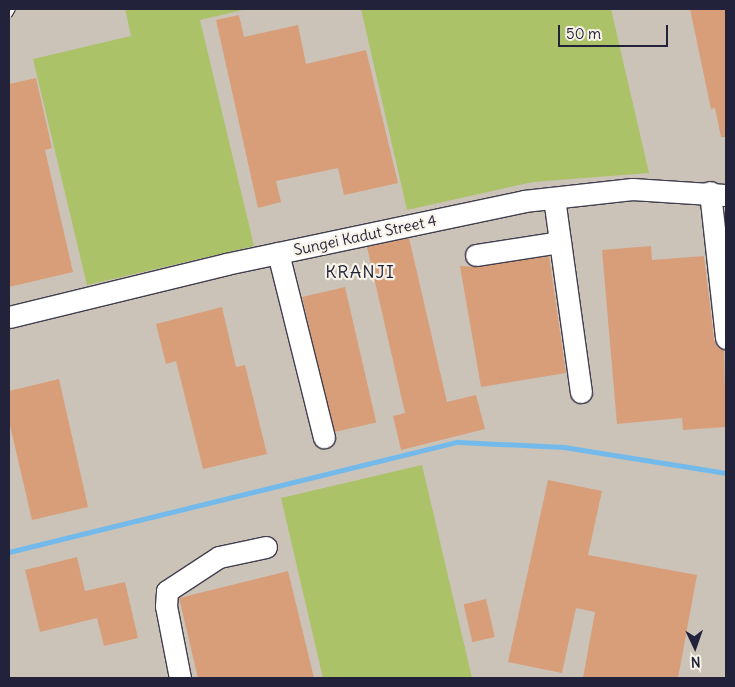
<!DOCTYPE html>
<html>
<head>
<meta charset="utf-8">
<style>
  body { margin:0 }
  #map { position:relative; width:735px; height:687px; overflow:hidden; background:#f3dbbd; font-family:Delius,sans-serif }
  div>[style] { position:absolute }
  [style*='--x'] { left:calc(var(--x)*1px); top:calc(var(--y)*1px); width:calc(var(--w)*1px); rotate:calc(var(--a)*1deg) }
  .industrial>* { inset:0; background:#cbc3b8; transform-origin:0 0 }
  .green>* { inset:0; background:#abc268 }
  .stream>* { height:4.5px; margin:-2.25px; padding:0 2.25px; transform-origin:2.25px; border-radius:2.25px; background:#73baeb }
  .building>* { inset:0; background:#d89e79; transform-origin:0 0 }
  .roads { filter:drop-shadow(1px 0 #413e4e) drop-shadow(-1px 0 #413e4e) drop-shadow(0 1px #413e4e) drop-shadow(0 -1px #413e4e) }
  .minor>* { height:21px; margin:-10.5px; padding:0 10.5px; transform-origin:10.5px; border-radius:10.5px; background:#fff }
  .rail>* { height:5.5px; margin-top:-2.75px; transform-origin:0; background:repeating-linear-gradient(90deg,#f7f3e8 0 11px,#22223b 0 22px); box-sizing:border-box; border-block:1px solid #22223b }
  span { translate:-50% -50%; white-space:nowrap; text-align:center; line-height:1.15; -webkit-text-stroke:4.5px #f7f3e8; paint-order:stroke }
  .street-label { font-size:15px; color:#22223b }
  .quarter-label { font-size:18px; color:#22223b; letter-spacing:1px }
  .frame { position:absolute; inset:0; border:10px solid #22223b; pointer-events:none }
  .north { position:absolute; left:670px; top:622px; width:50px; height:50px; -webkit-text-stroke:4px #f7f3e8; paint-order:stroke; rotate:177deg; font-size:14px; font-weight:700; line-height:20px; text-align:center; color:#22223b }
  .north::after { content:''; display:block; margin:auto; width:18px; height:22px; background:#22223b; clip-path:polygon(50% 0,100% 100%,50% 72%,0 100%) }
  .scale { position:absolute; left:558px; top:25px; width:110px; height:22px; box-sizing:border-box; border:2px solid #22223b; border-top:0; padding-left:6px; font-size:15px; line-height:18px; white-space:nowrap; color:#22223b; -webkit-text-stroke:4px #f7f3e8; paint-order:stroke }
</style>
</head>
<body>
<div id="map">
  <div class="industrial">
    <div style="left:9px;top:9px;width:717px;height:669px"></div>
  </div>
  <div class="green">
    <div style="clip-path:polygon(125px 9px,247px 9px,200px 20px,254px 246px,87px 285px,33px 59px,131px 36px)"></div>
    <div style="clip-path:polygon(361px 9px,611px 9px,649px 173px,533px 182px,407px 210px)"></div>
    <div style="clip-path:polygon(422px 465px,472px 678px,323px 678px,281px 498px)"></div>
  </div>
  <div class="stream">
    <div style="--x:9;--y:552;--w:462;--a:-13.8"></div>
    <div style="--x:458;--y:442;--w:106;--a:2.7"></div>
    <div style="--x:564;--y:447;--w:164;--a:9.1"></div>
  </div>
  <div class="building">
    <div style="clip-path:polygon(690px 9px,726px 9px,726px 137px,721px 137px,715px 108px,711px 109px)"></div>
    <div style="clip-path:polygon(239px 15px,244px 37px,298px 25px,306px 64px,366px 50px,398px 183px,344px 195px,338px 168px,276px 181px,281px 202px,258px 208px,216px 20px)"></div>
    <div style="clip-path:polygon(36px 78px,52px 148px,45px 150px,73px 272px,9px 287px,9px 84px)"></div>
    <div style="clip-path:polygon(409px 238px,447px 402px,476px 395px,485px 429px,401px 450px,393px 416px,405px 413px,367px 247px)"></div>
    <div style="clip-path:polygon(651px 246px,652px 260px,704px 256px,714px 339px,716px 346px,724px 350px,726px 427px,683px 430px,682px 418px,617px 424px,602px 250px)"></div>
    <div style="clip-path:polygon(549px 256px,566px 373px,481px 387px,460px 266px,478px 267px)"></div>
    <div style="left:345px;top:287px;width:139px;height:44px;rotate:77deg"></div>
    <div style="clip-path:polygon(222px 307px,236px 367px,245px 365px,267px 454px,203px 469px,176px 361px,166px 364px,156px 324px)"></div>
    <div style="clip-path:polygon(59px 379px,88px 507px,32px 520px,9px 421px,9px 391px)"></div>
    <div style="clip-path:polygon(548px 480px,602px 491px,588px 555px,697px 575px,678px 678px,583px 678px,595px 612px,576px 608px,562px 673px,508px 662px)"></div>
    <div style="clip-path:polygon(77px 557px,85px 591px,125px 582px,138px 638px,104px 646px,97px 618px,40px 632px,25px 570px)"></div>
    <div style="clip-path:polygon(288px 571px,314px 678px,198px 678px,179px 598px)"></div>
    <div style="left:486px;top:599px;width:39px;height:23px;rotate:77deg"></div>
  </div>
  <div class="roads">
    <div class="minor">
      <div style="--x:710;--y:192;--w:147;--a:83.7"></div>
      <div style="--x:554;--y:198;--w:196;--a:82.1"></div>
      <div style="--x:278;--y:253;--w:190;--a:76"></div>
      <div style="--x:476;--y:255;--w:85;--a:-8.8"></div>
      <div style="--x:9;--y:317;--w:223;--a:-13.7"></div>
      <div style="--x:226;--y:264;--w:305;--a:-11.9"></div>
      <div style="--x:524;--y:201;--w:109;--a:-6.3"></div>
      <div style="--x:632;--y:189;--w:94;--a:3.7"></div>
      <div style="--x:180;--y:678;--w:73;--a:-101"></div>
      <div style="--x:166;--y:606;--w:15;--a:-86"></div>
      <div style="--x:167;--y:591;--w:62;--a:-33.2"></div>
      <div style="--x:219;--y:557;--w:48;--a:-12"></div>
    </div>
  </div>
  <div class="rail">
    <div style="--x:9;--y:16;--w:8;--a:-60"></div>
  </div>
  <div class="street-label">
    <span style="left:365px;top:235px;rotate:-12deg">Sungei Kadut Street 4</span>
  </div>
  <div class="quarter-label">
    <span style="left:360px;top:272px">KRANJI</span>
  </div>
  <div class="frame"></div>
  <div class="north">N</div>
  <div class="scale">50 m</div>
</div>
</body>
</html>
